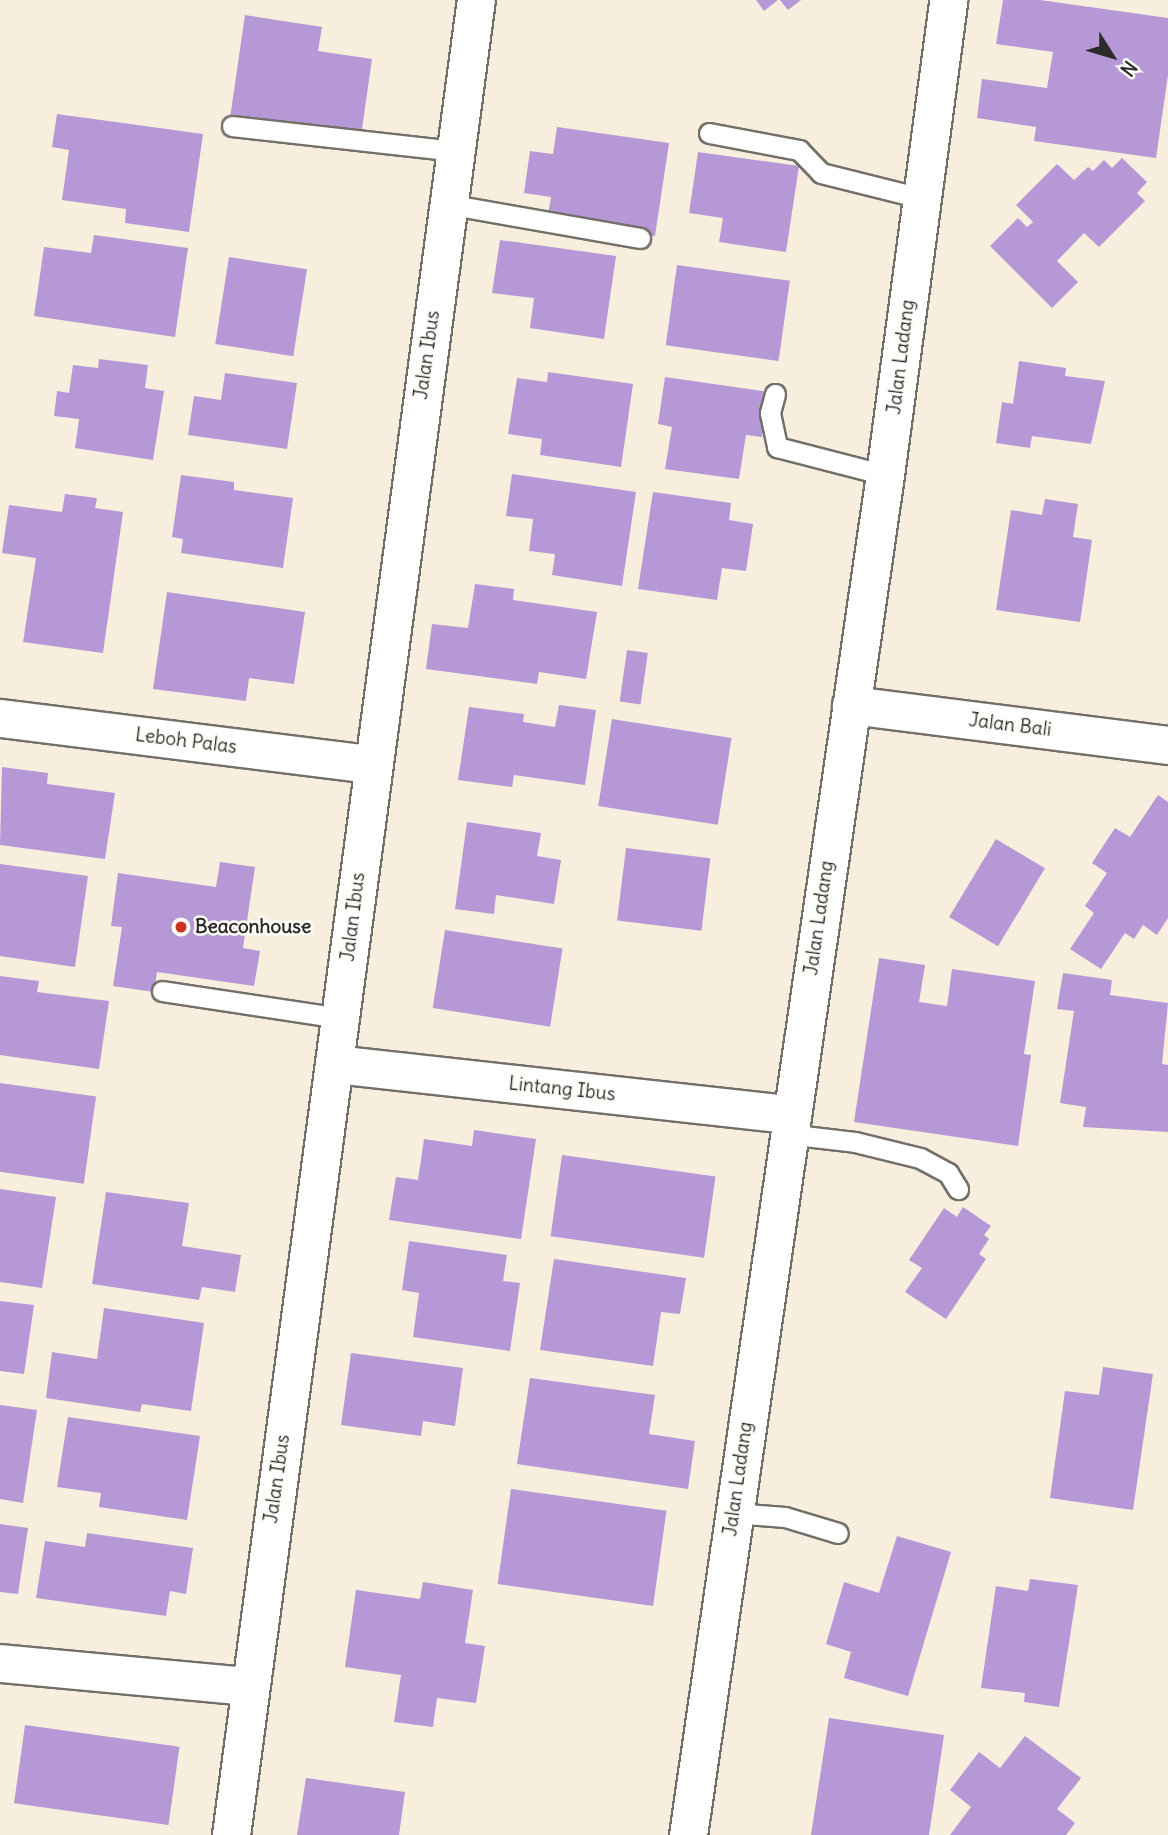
<!DOCTYPE html>
<html>
<head>
<meta charset="utf-8">
<style>
  body { margin:0 }
  #map { position:relative; width:1168px; height:1835px; overflow:hidden; background:#f8eedd; font-family:Delius,sans-serif }
  div>[style] { position:absolute }
  [style*='--x'] { left:calc(var(--x)*1px); top:calc(var(--y)*1px); width:calc(var(--w)*1px); rotate:calc(var(--a)*1deg) }
  .building>* { inset:0; background:#b598d5; transform-origin:0 0 }
  .roads { filter:drop-shadow(2px 0 #736f69) drop-shadow(-2px 0 #736f69) drop-shadow(0 2px #736f69) drop-shadow(0 -2px #736f69) }
  .service>* { height:19px; margin:-9.5px; padding:0 9.5px; transform-origin:9.5px; border-radius:9.5px; background:#fff }
  .minor>* { height:37px; margin:-18.5px; padding:0 18.5px; transform-origin:18.5px; border-radius:18.5px; background:#fff }
  .dots>* { width:19px; height:19px; translate:-50% -50%; box-sizing:border-box; border:4px solid #fdfcf7; border-radius:50% }
  span { translate:-50% -50%; white-space:nowrap; text-align:center; line-height:1.15; -webkit-text-stroke:5px #fdfcf7; paint-order:stroke }
  .street-label { font-size:19px; color:#2b2b2b }
  .poi-label { font-size:19px; color:#2b2b2b; font-weight:700 }
  .left { translate:0 -50%; text-align:left }
  .north { position:absolute; left:1077px; top:21px; width:70px; height:70px; -webkit-text-stroke:5px #fdfcf7; paint-order:stroke; rotate:127deg; font-size:19px; font-weight:700; line-height:28px; text-align:center; color:#2b2b2b }
  .north::after { content:''; display:block; margin:auto; width:24px; height:32px; background:#2b2b2b; clip-path:polygon(50% 0,100% 100%,50% 72%,0 100%) }
</style>
</head>
<body>
<div id="map">
  <div class="building">
    <div style="clip-path:polygon(756px 0,778px 0,764px 11px)"></div>
    <div style="clip-path:polygon(780px 0,801px 0,788px 10px)"></div>
    <div style="clip-path:polygon(1003px 0,1040px 0,1168px 18px,1168px 75px,1156px 158px,1034px 141px,1036px 127px,977px 118px,982px 79px,1047px 88px,1053px 52px,996px 44px)"></div>
    <div style="clip-path:polygon(245px 15px,322px 27px,318px 51px,372px 59px,361px 136px,230px 118px)"></div>
    <div style="clip-path:polygon(57px 114px,203px 134px,189px 232px,125px 223px,126px 209px,62px 200px,69px 150px,52px 147px)"></div>
    <div style="clip-path:polygon(557px 127px,669px 143px,655px 236px,547px 221px,551px 197px,524px 193px,530px 151px,553px 154px)"></div>
    <div style="clip-path:polygon(698px 152px,799px 166px,786px 252px,719px 242px,723px 218px,689px 213px)"></div>
    <div style="clip-path:polygon(1122px 158px,1147px 182px,1137px 193px,1145px 201px,1099px 247px,1084px 233px,1057px 261px,1078px 282px,1052px 308px,990px 246px,1018px 218px,1027px 227px,1033px 222px,1016px 205px,1057px 164px,1074px 180px,1088px 167px,1093px 171px,1104px 160px,1112px 168px)"></div>
    <div style="clip-path:polygon(94px 235px,188px 248px,175px 337px,34px 316px,44px 247px,91px 253px)"></div>
    <div style="clip-path:polygon(500px 240px,616px 256px,604px 339px,530px 328px,534px 298px,492px 293px)"></div>
    <div style="left:229px;top:257px;width:79px;height:88px;rotate:9deg"></div>
    <div style="left:677px;top:265px;width:114px;height:81px;rotate:8deg"></div>
    <div style="clip-path:polygon(99px 359px,148px 365px,145px 388px,164px 391px,153px 460px,75px 448px,79px 419px,54px 416px,57px 391px,69px 393px,73px 365px,98px 368px)"></div>
    <div style="clip-path:polygon(1019px 361px,1066px 368px,1065px 376px,1105px 381px,1091px 444px,1032px 436px,1030px 448px,996px 443px,1002px 402px,1013px 404px)"></div>
    <div style="clip-path:polygon(548px 372px,633px 384px,621px 467px,540px 455px,542px 439px,508px 434px,517px 378px,547px 382px)"></div>
    <div style="clip-path:polygon(225px 373px,297px 383px,287px 449px,188px 435px,194px 396px,221px 400px)"></div>
    <div style="clip-path:polygon(665px 377px,769px 392px,762px 437px,746px 435px,739px 479px,665px 469px,672px 427px,658px 424px)"></div>
    <div style="clip-path:polygon(512px 474px,636px 492px,622px 586px,552px 575px,555px 554px,529px 551px,533px 519px,506px 516px)"></div>
    <div style="clip-path:polygon(181px 475px,234px 482px,234px 490px,293px 498px,283px 568px,181px 553px,183px 539px,172px 537px)"></div>
    <div style="clip-path:polygon(653px 492px,731px 503px,729px 520px,753px 524px,746px 571px,722px 568px,717px 600px,638px 589px)"></div>
    <div style="clip-path:polygon(65px 494px,97px 498px,95px 508px,123px 512px,103px 653px,23px 642px,36px 558px,2px 553px,9px 505px,62px 512px)"></div>
    <div style="clip-path:polygon(1045px 499px,1078px 504px,1073px 537px,1092px 540px,1080px 622px,996px 610px,1011px 510px,1042px 515px)"></div>
    <div style="clip-path:polygon(475px 584px,514px 589px,513px 600px,597px 612px,586px 679px,539px 672px,537px 684px,426px 669px,432px 624px,468px 628px)"></div>
    <div style="clip-path:polygon(167px 592px,305px 612px,294px 684px,249px 678px,246px 701px,153px 689px)"></div>
    <div style="left:627px;top:650px;width:21px;height:52px;rotate:8deg"></div>
    <div style="clip-path:polygon(559px 705px,596px 710px,585px 785px,514px 775px,512px 787px,458px 780px,469px 707px,524px 714px,523px 722px,555px 727px)"></div>
    <div style="left:612px;top:719px;width:121px;height:88px;rotate:9deg"></div>
    <div style="clip-path:polygon(2px 767px,48px 773px,47px 784px,115px 793px,105px 859px,0 845px)"></div>
    <div style="clip-path:polygon(1158px 795px,1168px 802px,1168px 918px,1157px 935px,1143px 925px,1134px 939px,1125px 933px,1101px 969px,1070px 949px,1094px 913px,1085px 906px,1107px 873px,1092px 863px,1115px 828px,1130px 837px)"></div>
    <div style="clip-path:polygon(467px 822px,541px 833px,537px 856px,561px 860px,554px 904px,496px 895px,494px 914px,455px 909px)"></div>
    <div style="left:996px;top:839px;width:57px;height:91px;rotate:31deg"></div>
    <div style="left:626px;top:848px;width:85px;height:73px;rotate:7deg"></div>
    <div style="clip-path:polygon(220px 862px,255px 867px,243px 948px,260px 951px,254px 986px,157px 972px,154px 992px,113px 986px,122px 927px,111px 926px,118px 873px,216px 887px)"></div>
    <div style="clip-path:polygon(0 864px,88px 876px,75px 967px,0 956px)"></div>
    <div style="left:445px;top:930px;width:119px;height:79px;rotate:9deg"></div>
    <div style="clip-path:polygon(879px 958px,925px 965px,919px 1002px,947px 1006px,952px 969px,1035px 981px,1024px 1054px,1031px 1055px,1018px 1146px,854px 1122px)"></div>
    <div style="clip-path:polygon(1063px 973px,1112px 980px,1110px 995px,1168px 1003px,1162px 1064px,1168px 1065px,1168px 1132px,1083px 1127px,1086px 1107px,1060px 1103px,1074px 1011px,1057px 1009px)"></div>
    <div style="clip-path:polygon(0 976px,39px 981px,37px 992px,109px 1001px,99px 1069px,0 1055px)"></div>
    <div style="left:0;top:1083px;width:97px;height:88px;rotate:8deg"></div>
    <div style="clip-path:polygon(474px 1130px,536px 1139px,521px 1239px,389px 1220px,396px 1177px,418px 1180px,424px 1139px,472px 1146px)"></div>
    <div style="left:562px;top:1155px;width:155px;height:82px;rotate:8deg"></div>
    <div style="clip-path:polygon(0 1189px,56px 1197px,42px 1288px,0 1282px)"></div>
    <div style="clip-path:polygon(106px 1192px,189px 1203px,182px 1246px,241px 1255px,235px 1292px,202px 1287px,199px 1300px,92px 1284px)"></div>
    <div style="clip-path:polygon(963px 1207px,991px 1226px,984px 1235px,989px 1239px,979px 1254px,986px 1259px,946px 1319px,905px 1292px,922px 1268px,909px 1260px,944px 1208px,957px 1217px)"></div>
    <div style="clip-path:polygon(409px 1241px,507px 1255px,503px 1281px,520px 1283px,510px 1351px,413px 1337px,419px 1293px,402px 1290px)"></div>
    <div style="clip-path:polygon(554px 1259px,686px 1278px,680px 1314px,661px 1312px,653px 1366px,540px 1350px)"></div>
    <div style="clip-path:polygon(0 1301px,34px 1305px,24px 1374px,0 1371px)"></div>
    <div style="clip-path:polygon(104px 1308px,204px 1323px,191px 1411px,142px 1404px,140px 1412px,46px 1398px,52px 1352px,97px 1359px)"></div>
    <div style="clip-path:polygon(351px 1353px,463px 1368px,455px 1426px,423px 1421px,421px 1436px,341px 1425px)"></div>
    <div style="clip-path:polygon(1103px 1367px,1153px 1374px,1133px 1510px,1050px 1498px,1065px 1391px,1099px 1395px)"></div>
    <div style="clip-path:polygon(530px 1378px,655px 1395px,649px 1434px,695px 1441px,688px 1489px,517px 1464px)"></div>
    <div style="clip-path:polygon(0 1405px,37px 1410px,23px 1503px,0 1499px)"></div>
    <div style="clip-path:polygon(68px 1417px,200px 1436px,187px 1520px,99px 1507px,101px 1493px,57px 1487px)"></div>
    <div style="left:511px;top:1489px;width:157px;height:96px;rotate:8deg"></div>
    <div style="clip-path:polygon(0 1524px,28px 1528px,18px 1594px,0 1592px)"></div>
    <div style="clip-path:polygon(87px 1533px,193px 1548px,186px 1594px,170px 1591px,166px 1616px,36px 1598px,45px 1541px,85px 1547px)"></div>
    <div style="clip-path:polygon(897px 1536px,951px 1552px,908px 1696px,844px 1678px,851px 1652px,826px 1644px,844px 1582px,879px 1593px)"></div>
    <div style="clip-path:polygon(1030px 1579px,1078px 1585px,1059px 1707px,1024px 1702px,1025px 1693px,981px 1688px,996px 1586px,1028px 1591px)"></div>
    <div style="clip-path:polygon(423px 1582px,473px 1590px,465px 1643px,485px 1646px,476px 1703px,437px 1698px,433px 1727px,394px 1722px,401px 1675px,345px 1667px,356px 1590px,420px 1599px)"></div>
    <div style="clip-path:polygon(829px 1718px,944px 1735px,929px 1835px,811px 1835px)"></div>
    <div style="left:25px;top:1725px;width:156px;height:79px;rotate:8deg"></div>
    <div style="clip-path:polygon(1025px 1736px,1081px 1778px,1057px 1809px,1075px 1823px,1066px 1835px,950px 1835px,971px 1807px,950px 1790px,979px 1752px,1000px 1768px)"></div>
    <div style="clip-path:polygon(306px 1778px,405px 1792px,399px 1835px,297px 1835px)"></div>
  </div>
  <div class="roads">
    <div class="service">
      <div style="--x:232;--y:126;--w:223;--a:6.4"></div>
      <div style="--x:709;--y:133;--w:92;--a:10.7"></div>
      <div style="--x:799;--y:150;--w:32;--a:46"></div>
      <div style="--x:821;--y:173;--w:103;--a:14"></div>
      <div style="--x:447;--y:204;--w:196;--a:10"></div>
      <div style="--x:775;--y:394;--w:20;--a:105"></div>
      <div style="--x:770;--y:413;--w:35;--a:78"></div>
      <div style="--x:777;--y:447;--w:112;--a:14.5"></div>
      <div style="--x:162;--y:991;--w:181;--a:8.6"></div>
      <div style="--x:787;--y:1134;--w:68;--a:6.7"></div>
      <div style="--x:855;--y:1142;--w:67;--a:13.8"></div>
      <div style="--x:920;--y:1158;--w:32;--a:28"></div>
      <div style="--x:948;--y:1173;--w:19;--a:58"></div>
      <div style="--x:733;--y:1513;--w:52;--a:4.4"></div>
      <div style="--x:785;--y:1517;--w:55;--a:16.8"></div>
    </div>
    <div class="minor">
      <div style="--x:851;--y:705;--w:320;--a:7.2"></div>
      <div style="--x:0;--y:718;--w:374;--a:7.1"></div>
      <div style="--x:334;--y:1064;--w:459;--a:6.3"></div>
      <div style="--x:0;--y:1663;--w:250;--a:5.3"></div>
      <div style="--x:231;--y:1835;--w:1851;--a:-82.4"></div>
      <div style="--x:688;--y:1835;--w:1374;--a:-81.76"></div>
      <div style="--x:885;--y:475;--w:479;--a:-82.4"></div>
    </div>
  </div>
  <div class="dots">
    <div style="left:181px;top:927px;background:#c8321e"></div>
  </div>
  <div class="street-label">
    <span style="left:427px;top:355px;rotate:-82deg">Jalan Ibus</span>
    <span style="left:901px;top:357px;rotate:-83deg">Jalan Ladang</span>
    <span style="left:1010px;top:725px;rotate:7deg">Jalan Bali</span>
    <span style="left:186px;top:741px;rotate:7deg">Leboh Palas</span>
    <span style="left:353px;top:917px;rotate:-83deg">Jalan Ibus</span>
    <span style="left:819px;top:918px;rotate:-82deg">Jalan Ladang</span>
    <span style="left:562px;top:1089px;rotate:6deg">Lintang Ibus</span>
    <span style="left:277px;top:1479px;rotate:-82deg">Jalan Ibus</span>
    <span style="left:738px;top:1479px;rotate:-82deg">Jalan Ladang</span>
  </div>
  <div class="poi-label">
    <span class="left" style="left:195px;top:927px">Beaconhouse</span>
  </div>
  <div class="north">N</div>
</div>
</body>
</html>
